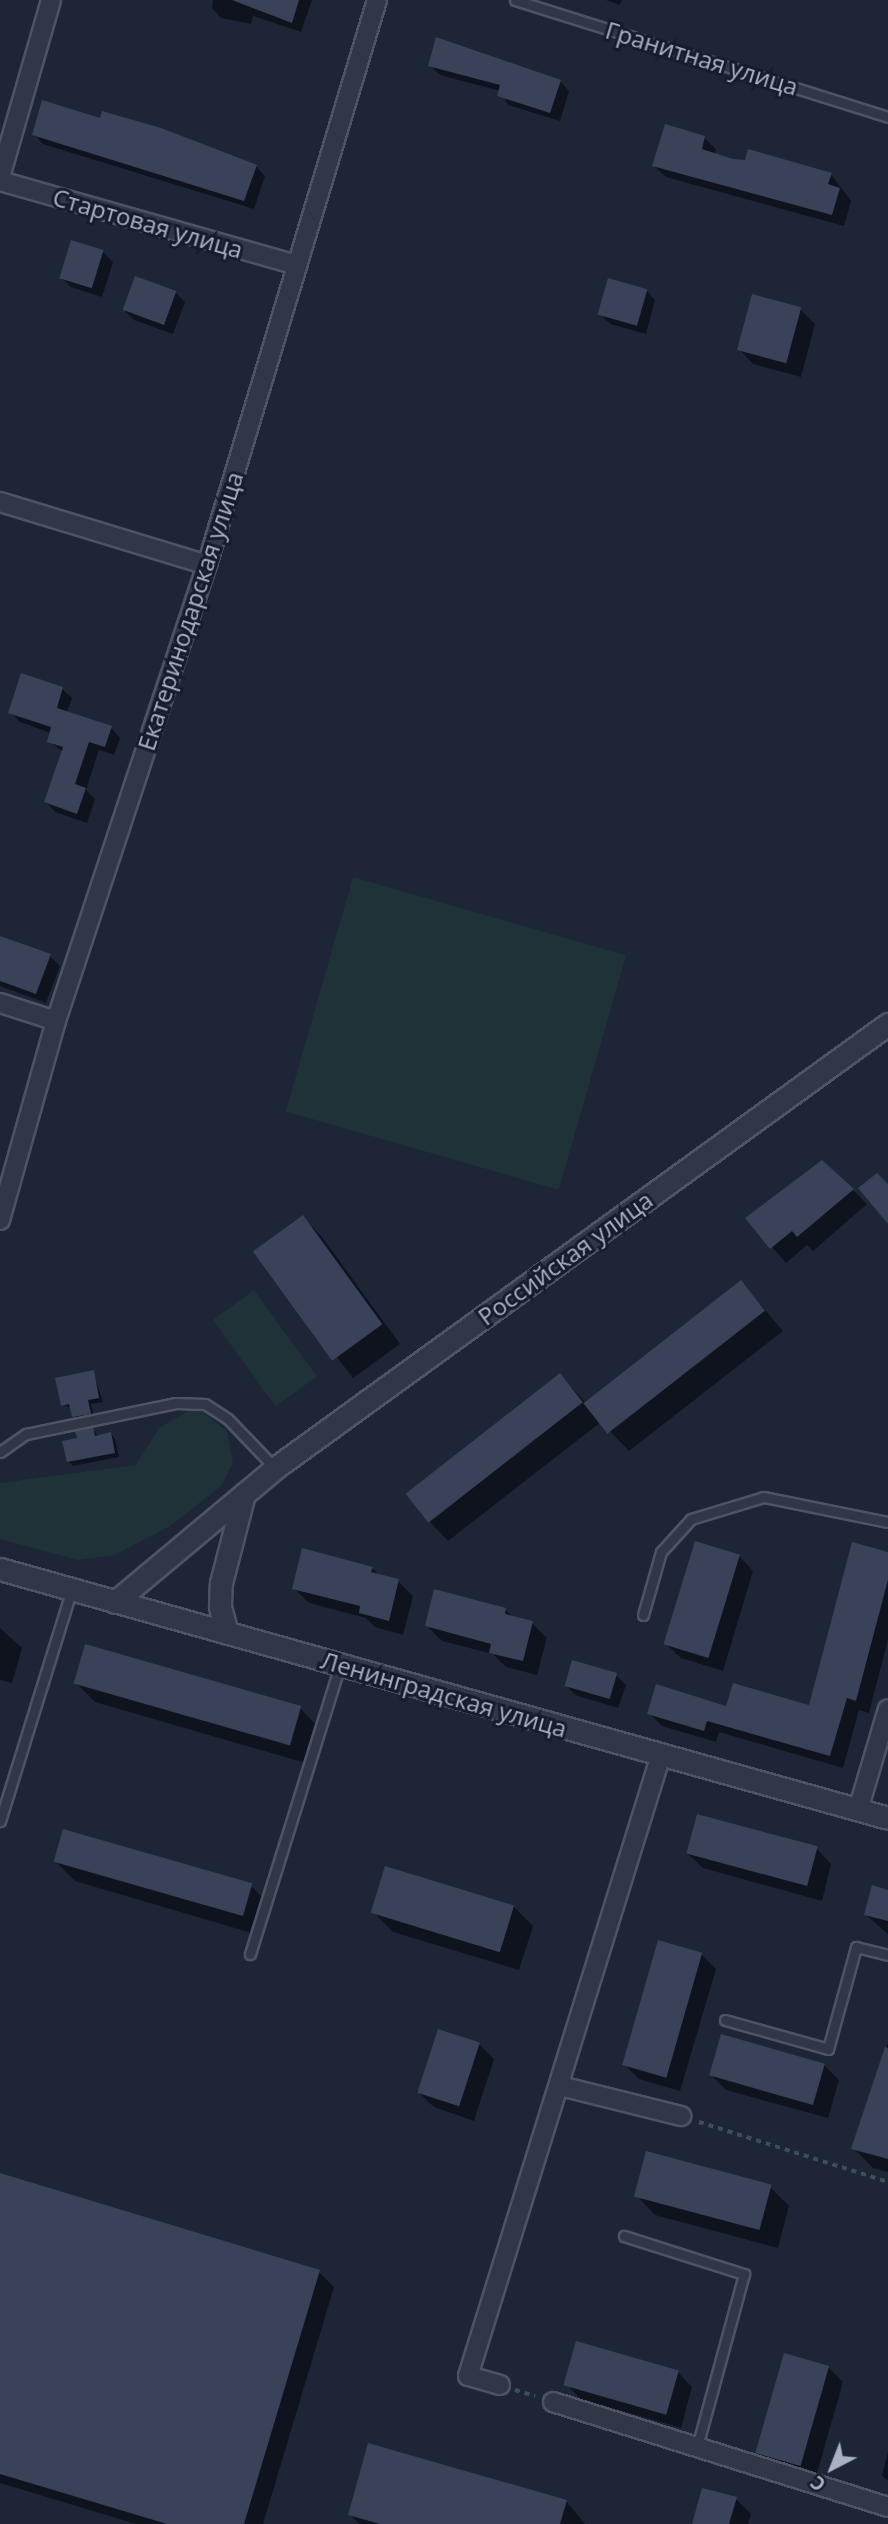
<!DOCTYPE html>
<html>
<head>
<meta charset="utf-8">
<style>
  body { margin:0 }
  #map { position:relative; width:888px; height:2524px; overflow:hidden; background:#1d2537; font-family:"Open Sans",sans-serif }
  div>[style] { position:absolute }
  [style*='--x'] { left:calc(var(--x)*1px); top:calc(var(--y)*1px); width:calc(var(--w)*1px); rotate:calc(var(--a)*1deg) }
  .green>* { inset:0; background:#1f3238; transform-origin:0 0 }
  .shadow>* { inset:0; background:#0007 }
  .building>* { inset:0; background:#394258; transform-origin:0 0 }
  .path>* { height:3.5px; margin-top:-1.75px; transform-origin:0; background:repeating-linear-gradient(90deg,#3d4f55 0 5px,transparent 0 10px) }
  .roads { filter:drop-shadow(2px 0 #4e5466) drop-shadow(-2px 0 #4e5466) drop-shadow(0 2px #4e5466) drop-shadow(0 -2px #4e5466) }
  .service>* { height:9px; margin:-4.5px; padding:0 4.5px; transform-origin:4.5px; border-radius:4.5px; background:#313747 }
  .minor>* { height:18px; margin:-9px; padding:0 9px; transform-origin:9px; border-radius:9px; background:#313747 }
  .tertiary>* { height:21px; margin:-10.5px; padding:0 10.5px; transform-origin:10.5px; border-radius:10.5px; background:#313747 }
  span { translate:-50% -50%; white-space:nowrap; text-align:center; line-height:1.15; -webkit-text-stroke:6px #171c2b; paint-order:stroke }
  .street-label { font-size:24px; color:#aab1c5 }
  .north { position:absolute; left:797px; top:2433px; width:70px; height:70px; -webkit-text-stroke:5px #171c2b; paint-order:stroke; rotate:222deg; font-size:19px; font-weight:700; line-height:28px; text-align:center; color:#aab1c5 }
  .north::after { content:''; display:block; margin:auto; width:24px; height:32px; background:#aab1c5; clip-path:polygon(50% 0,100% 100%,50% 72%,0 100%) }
</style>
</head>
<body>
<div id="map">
  <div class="green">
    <div style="left:353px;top:877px;width:284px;height:244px;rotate:16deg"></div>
    <div style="left:254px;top:1290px;width:107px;height:51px;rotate:54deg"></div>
    <div style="clip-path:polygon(188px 1411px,201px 1411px,227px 1431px,233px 1463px,221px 1486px,169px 1527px,114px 1555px,78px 1560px,0 1539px,0 1483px,136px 1465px,159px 1428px)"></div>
  </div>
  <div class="shadow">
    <div style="clip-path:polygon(213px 0,312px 0,301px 32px,253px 16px,251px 24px,221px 18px,212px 8px)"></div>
    <div style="clip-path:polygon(606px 0,622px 0,620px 5px)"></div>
    <div style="clip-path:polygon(430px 65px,560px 81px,569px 91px,560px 121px,508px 105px,500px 91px,440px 75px)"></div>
    <div style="clip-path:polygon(34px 134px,256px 166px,265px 176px,254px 209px,43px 144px)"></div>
    <div style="clip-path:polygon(704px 138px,716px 149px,714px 155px,733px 161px,831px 174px,851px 201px,844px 226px,666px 177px,654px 166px)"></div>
    <div style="clip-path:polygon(103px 252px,113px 262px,102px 297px,71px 287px,61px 278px)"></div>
    <div style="clip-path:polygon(646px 290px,655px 300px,646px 334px,610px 324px,600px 314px)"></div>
    <div style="clip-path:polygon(175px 292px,185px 302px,173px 334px,134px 320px,124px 310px)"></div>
    <div style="clip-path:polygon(800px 309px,815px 324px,801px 377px,753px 364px,739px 349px)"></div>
    <div style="clip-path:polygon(62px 689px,72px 698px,67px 713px,111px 728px,120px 738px,114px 755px,99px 750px,86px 790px,95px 799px,87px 823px,55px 812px,46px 802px,63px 752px,49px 741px,51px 733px,20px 722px,10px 712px)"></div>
    <div style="clip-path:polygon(0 938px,50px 956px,60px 966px,46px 1003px,0 986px)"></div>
    <div style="clip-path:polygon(853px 1190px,867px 1204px,813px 1251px,807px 1245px,786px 1263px,747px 1218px)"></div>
    <div style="clip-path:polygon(303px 1217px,322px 1237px,400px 1344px,353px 1378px,255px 1252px)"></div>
    <div style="clip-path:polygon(741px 1282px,783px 1331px,629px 1451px,601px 1422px,448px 1541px,429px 1521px,560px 1375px,585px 1402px)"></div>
    <div style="clip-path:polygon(93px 1372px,103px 1402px,91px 1404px,94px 1418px,78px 1421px,72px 1408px,62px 1405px)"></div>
    <div style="clip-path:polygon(93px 1429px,98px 1437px,111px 1434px,115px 1439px,119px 1457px,73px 1466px,69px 1462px)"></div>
    <div style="clip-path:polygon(888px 1553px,888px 1639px,869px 1713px,859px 1710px,843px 1768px,719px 1732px,716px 1742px,662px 1726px,649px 1713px,811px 1707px)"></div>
    <div style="clip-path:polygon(739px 1556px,753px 1571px,723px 1671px,681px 1658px,666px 1644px)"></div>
    <div style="clip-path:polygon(372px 1568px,380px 1576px,398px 1581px,413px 1596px,403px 1635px,375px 1627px,366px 1618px,309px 1603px,294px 1588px)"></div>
    <div style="clip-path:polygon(506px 1610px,514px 1619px,532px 1623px,547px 1638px,537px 1675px,506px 1667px,493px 1654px,442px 1641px,427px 1626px)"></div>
    <div style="clip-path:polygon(0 1628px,22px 1648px,12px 1683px,0 1680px)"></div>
    <div style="clip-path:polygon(616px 1675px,626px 1685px,618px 1708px,575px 1695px,566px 1685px)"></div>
    <div style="clip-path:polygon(75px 1682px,300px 1708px,319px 1728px,309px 1764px,95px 1702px)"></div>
    <div style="clip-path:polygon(817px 1849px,831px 1864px,822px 1901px,703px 1868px,688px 1854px)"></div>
    <div style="clip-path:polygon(55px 1861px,251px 1886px,270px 1905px,262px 1936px,75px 1881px)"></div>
    <div style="clip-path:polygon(888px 1891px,888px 1934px,866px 1915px)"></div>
    <div style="clip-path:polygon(513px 1906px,533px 1926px,519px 1970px,393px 1932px,373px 1912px)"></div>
    <div style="clip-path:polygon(701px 1954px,716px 1969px,680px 2091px,639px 2079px,624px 2064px)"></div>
    <div style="clip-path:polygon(888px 2043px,888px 2172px,873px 2168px,853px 2148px)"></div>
    <div style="clip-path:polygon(479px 2044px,494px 2059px,474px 2121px,434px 2107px,419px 2093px)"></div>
    <div style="clip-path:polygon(824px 2065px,839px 2080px,828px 2118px,726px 2090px,711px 2075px)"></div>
    <div style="clip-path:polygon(0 2175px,319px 2272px,334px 2287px,263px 2524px,136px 2524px,0 2483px)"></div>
    <div style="clip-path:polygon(770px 2187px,789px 2206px,778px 2248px,655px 2215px,636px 2195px)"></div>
    <div style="clip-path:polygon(828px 2367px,843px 2382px,815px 2480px,772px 2468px,757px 2453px)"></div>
    <div style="clip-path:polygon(678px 2372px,692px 2387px,681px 2428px,581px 2399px,566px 2384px)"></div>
    <div style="clip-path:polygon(888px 2452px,888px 2481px,882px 2475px)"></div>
    <div style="clip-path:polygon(736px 2499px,751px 2514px,748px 2524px,694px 2524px)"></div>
    <div style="clip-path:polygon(566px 2501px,585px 2524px,359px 2524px,350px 2514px)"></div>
  </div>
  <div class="building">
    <div style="clip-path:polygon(232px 0,299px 0,292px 23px)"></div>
    <div style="clip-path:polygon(436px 37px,561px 80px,550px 113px,497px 96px,500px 85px,428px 66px)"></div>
    <div style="clip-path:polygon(42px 100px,100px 118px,102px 111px,161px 128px,257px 165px,244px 201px,32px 135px)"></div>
    <div style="clip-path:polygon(665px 124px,705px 136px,702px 149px,733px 159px,745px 160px,748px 149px,832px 173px,828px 184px,840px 188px,832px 215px,652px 166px)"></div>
    <div style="left:71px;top:240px;width:34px;height:40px;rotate:17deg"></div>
    <div style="left:135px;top:276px;width:44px;height:36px;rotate:20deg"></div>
    <div style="left:608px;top:278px;width:41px;height:38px;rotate:16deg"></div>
    <div style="left:752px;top:294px;width:51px;height:58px;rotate:15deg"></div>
    <div style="clip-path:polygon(21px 673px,63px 687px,57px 708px,112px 726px,105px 747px,89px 742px,75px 784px,86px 788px,77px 814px,44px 802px,63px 747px,47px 742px,51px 727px,8px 713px)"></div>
    <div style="clip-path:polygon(0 936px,51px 954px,36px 994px,0 981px)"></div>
    <div style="clip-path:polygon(822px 1160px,854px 1189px,797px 1237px,792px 1231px,770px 1249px,745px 1218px)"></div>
    <div style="clip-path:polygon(877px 1173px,888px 1184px,888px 1224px,858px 1188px)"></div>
    <div style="left:303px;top:1215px;width:135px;height:62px;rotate:54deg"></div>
    <div style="left:741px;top:1280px;width:39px;height:200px;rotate:52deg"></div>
    <div style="clip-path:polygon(94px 1370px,99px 1398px,88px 1400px,91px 1414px,72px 1417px,69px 1404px,61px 1406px,55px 1378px)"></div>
    <div style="left:560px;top:1373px;width:37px;height:196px;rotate:52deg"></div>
    <div style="clip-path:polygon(93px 1427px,95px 1436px,111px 1432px,115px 1453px,67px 1462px,62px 1441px,77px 1438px,75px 1431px)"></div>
    <div style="left:695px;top:1541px;width:47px;height:108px;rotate:17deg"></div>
    <div style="clip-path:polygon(852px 1542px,888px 1552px,888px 1580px,856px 1701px,847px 1698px,830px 1756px,707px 1721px,704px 1731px,647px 1714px,656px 1684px,726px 1706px,733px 1683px,809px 1705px)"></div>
    <div style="clip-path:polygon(302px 1548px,373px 1567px,371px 1572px,399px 1579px,389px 1621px,359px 1613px,360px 1606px,292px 1589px)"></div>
    <div style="clip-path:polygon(434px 1589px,506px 1608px,505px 1614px,533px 1621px,523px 1661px,489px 1653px,491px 1644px,425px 1626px)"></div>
    <div style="left:85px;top:1644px;width:225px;height:41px;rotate:16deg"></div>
    <div style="left:572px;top:1660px;width:47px;height:27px;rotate:16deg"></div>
    <div style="left:697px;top:1814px;width:125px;height:41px;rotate:15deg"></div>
    <div style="left:63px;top:1829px;width:197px;height:34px;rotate:16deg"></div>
    <div style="left:385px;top:1866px;width:135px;height:49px;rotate:17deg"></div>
    <div style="clip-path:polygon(872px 1885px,888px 1890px,888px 1921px,864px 1915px)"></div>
    <div style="left:658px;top:1940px;width:46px;height:130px;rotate:16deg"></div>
    <div style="left:438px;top:2029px;width:44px;height:67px;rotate:18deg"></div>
    <div style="left:721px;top:2034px;width:108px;height:43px;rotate:16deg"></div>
    <div style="clip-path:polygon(885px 2047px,888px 2048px,888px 2159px,851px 2149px)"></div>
    <div style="left:646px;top:2151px;width:130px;height:47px;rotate:15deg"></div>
    <div style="clip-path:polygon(0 2173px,320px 2270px,244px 2524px,167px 2524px,0 2474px)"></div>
    <div style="left:576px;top:2341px;width:107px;height:46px;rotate:16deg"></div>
    <div style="left:784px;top:2353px;width:47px;height:104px;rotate:16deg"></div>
    <div style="clip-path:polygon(368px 2443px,567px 2500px,560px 2524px,380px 2524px,348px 2515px)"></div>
    <div style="clip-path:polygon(702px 2488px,737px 2497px,729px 2524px,692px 2524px)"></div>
  </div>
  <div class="path">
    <div style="--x:699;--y:2122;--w:198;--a:17.6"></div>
    <div style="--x:515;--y:2390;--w:21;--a:17"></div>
  </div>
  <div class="roads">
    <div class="service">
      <div style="--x:515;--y:0;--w:391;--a:17.4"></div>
      <div style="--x:0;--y:1452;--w:32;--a:-35"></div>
      <div style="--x:26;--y:1434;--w:153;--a:-11.7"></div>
      <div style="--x:176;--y:1403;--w:29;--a:2"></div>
      <div style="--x:205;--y:1404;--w:27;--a:33"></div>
      <div style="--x:228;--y:1419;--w:68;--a:46.2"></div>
      <div style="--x:643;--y:1615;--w:66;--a:-74.1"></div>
      <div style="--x:661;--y:1552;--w:45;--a:-47.7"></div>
      <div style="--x:691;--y:1519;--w:76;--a:-16.8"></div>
      <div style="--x:764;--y:1497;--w:126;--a:11.4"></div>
      <div style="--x:0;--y:1821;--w:243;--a:-72.8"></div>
      <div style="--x:250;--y:1954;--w:303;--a:-72.7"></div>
      <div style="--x:725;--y:2020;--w:107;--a:15.7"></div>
      <div style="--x:828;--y:2049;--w:106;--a:-74.6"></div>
      <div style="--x:856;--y:1947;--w:33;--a:14"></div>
      <div style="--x:624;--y:2236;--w:126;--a:17.6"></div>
      <div style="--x:744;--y:2274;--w:179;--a:105.2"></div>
    </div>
    <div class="minor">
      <div style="--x:0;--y:177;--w:184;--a:-73.9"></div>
      <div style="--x:0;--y:181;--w:309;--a:15.8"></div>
      <div style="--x:0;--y:502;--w:216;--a:16.9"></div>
      <div style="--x:0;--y:1003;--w:59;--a:17.8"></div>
      <div style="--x:0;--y:1220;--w:207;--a:-74.3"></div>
      <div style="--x:56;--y:1021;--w:480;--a:-71.7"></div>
      <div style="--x:207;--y:565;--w:590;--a:-73.25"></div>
      <div style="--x:858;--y:1810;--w:105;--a:-73.5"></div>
      <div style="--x:560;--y:2086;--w:125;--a:13.9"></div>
      <div style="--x:500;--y:2385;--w:33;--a:-164"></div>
      <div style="--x:468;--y:2376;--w:650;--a:-72.74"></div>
      <div style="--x:553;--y:2402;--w:351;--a:17.4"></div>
    </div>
    <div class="tertiary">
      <div style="--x:0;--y:1569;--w:922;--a:15.66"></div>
      <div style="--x:115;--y:1602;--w:209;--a:-39.9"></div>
      <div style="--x:275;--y:1468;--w:757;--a:-35.92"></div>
      <div style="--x:227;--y:1633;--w:28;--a:-105"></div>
      <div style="--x:220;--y:1606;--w:23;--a:-88"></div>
      <div style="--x:221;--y:1583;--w:92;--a:-75.5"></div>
    </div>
  </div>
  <div class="street-label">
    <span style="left:702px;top:58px;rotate:17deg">Гранитная улица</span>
    <span style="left:148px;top:223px;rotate:16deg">Стартовая улица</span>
    <span style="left:190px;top:611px;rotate:-72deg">Екатеринодарская улица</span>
    <span style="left:565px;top:1258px;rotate:-36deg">Российская улица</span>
    <span style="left:444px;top:1694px;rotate:16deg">Ленинградская улица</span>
  </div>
  <div class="north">С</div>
</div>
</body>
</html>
